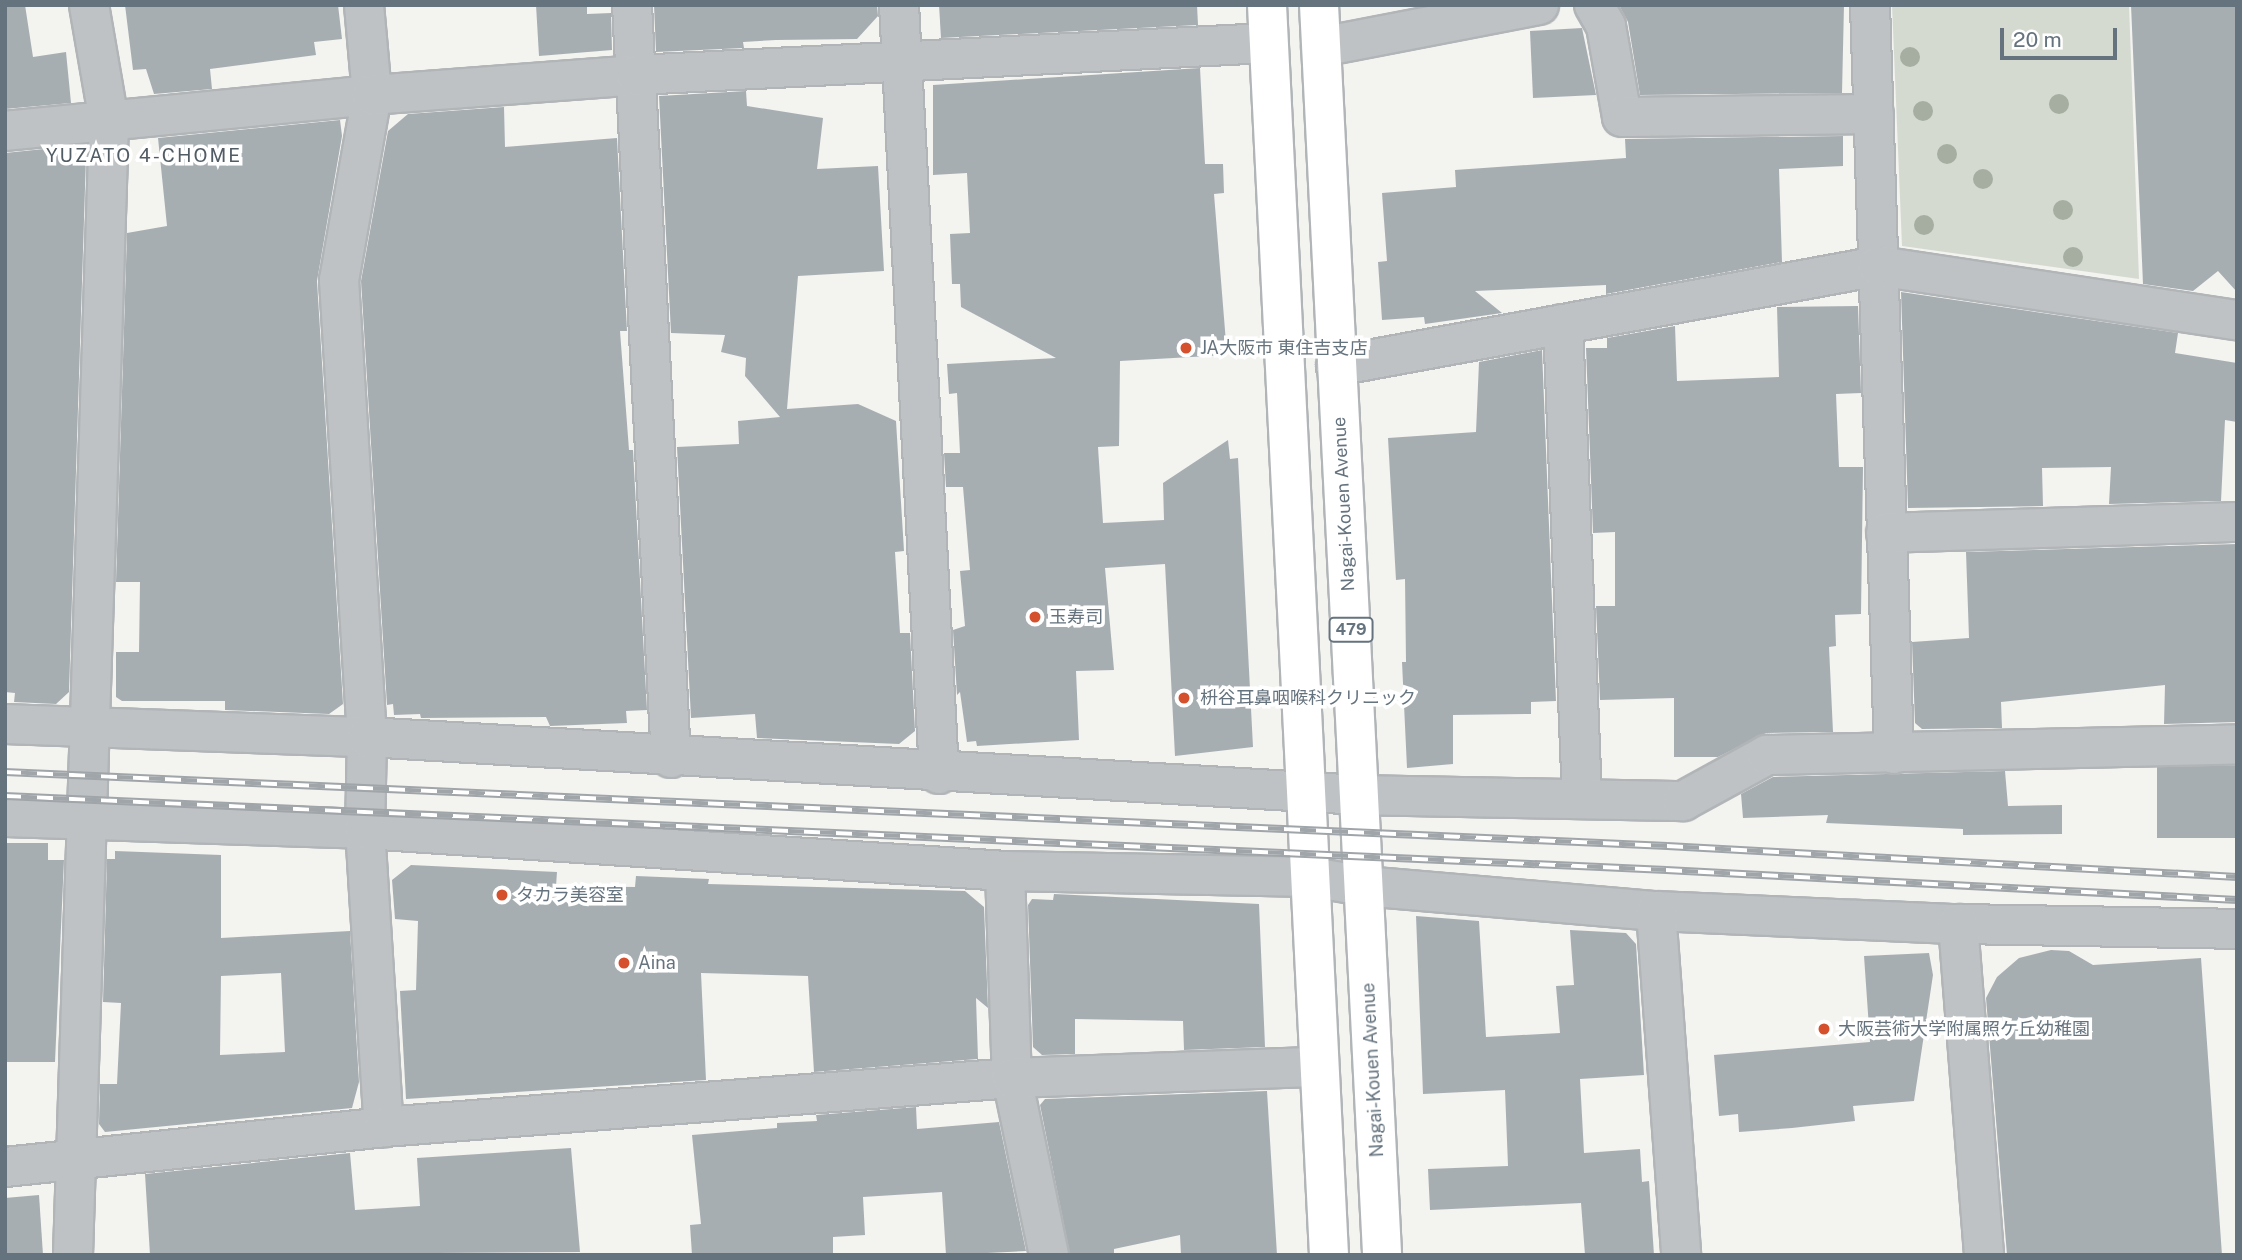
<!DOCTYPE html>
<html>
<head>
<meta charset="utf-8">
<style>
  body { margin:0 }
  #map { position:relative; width:2242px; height:1260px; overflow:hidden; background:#f3f3f0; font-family:"Public Sans","Noto Sans JP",sans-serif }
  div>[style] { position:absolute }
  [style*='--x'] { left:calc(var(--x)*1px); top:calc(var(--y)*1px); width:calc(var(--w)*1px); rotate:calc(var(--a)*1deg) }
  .green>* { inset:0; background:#d5dad1 }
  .building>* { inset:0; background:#a7aeb2; transform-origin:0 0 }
  .roads { filter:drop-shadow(2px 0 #b1b5b7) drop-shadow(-2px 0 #b1b5b7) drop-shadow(0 2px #b1b5b7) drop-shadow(0 -2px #b1b5b7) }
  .minor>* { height:38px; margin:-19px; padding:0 19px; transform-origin:19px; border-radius:19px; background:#bfc2c5 }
  .highway>* { height:38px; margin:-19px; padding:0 19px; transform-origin:19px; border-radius:19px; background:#fff }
  .rail>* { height:8px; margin-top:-4px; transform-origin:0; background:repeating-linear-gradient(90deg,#fff 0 16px,#a0a5a9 0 32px); box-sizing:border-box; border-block:2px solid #a0a5a9 }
  .trees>* { width:20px; height:20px; margin:-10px; border-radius:50%; background:#a6aea2 }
  .dots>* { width:19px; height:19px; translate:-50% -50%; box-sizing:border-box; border:4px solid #fff; border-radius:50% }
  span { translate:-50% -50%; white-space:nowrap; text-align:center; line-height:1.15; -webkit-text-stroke:7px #fff; paint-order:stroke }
  .shield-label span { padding:2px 5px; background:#fff; border:2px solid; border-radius:5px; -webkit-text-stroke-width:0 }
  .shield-label { font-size:16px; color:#65737e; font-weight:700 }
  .poi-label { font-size:18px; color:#65737e }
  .left { translate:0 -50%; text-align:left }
  .street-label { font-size:18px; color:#65737e }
  .neighbourhood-label { font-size:19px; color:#525c64; letter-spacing:2px }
  .frame { position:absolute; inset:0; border:7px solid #65737e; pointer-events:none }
  .scale { position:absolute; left:2000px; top:28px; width:117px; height:32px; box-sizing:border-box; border:4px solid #65737e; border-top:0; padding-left:9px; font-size:21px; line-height:24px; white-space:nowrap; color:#65737e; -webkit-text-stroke:5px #fff; paint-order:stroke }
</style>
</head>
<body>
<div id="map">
  <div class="green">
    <div style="clip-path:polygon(1892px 5px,2129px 5px,2139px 279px,1902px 246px)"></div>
  </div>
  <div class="building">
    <div style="clip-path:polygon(5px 5px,25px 5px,33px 57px,66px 52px,71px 103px,5px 109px)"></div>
    <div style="clip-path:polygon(125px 5px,338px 5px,342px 39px,314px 42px,316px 55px,210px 69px,212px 89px,154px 94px,146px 69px,133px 70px)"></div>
    <div style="clip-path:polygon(536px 5px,587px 5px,587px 14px,611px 13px,612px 50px,539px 56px)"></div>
    <div style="clip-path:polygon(654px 5px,877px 5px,878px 16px,857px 39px,776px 40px,743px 42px,744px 48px,656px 52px)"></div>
    <div style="clip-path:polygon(939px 5px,1197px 5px,1198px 25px,941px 38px)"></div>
    <div style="clip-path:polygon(1619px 5px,1844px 5px,1842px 93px,1640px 95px,1628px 22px)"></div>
    <div style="clip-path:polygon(2131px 5px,2237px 5px,2237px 292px,2218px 271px,2193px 291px,2143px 284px)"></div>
    <div style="clip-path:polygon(1582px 28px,1596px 95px,1533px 98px,1530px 31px)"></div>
    <div style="clip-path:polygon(1200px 68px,1205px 164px,1223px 164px,1224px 193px,1214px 194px,1227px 355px,1120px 361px,1119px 446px,1098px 447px,1103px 523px,1164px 520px,1163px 483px,1228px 440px,1230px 459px,1238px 458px,1253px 747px,1175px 756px,1165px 564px,1105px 568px,1114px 670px,1076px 671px,1079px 740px,977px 746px,976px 741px,967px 742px,960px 692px,957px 695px,953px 630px,965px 626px,960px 571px,970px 570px,963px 487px,946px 487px,944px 453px,960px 453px,957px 393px,949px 394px,947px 364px,1056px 358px,961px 307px,960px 284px,952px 284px,950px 234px,970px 233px,967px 173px,933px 175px,933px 85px)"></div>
    <div style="clip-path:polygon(746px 91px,747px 106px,823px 118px,817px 169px,878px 166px,884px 271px,798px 276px,787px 409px,858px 404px,896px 421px,904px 551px,895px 552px,900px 633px,910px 633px,915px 731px,899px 744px,757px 738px,755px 714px,691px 718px,677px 447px,739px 444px,738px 421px,780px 417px,745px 376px,746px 358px,721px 352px,725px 335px,671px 333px,659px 96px)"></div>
    <div style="clip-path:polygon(504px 107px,505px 147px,617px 138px,627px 331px,620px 331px,629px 450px,633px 450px,647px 710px,626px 711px,627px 723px,550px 726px,546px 717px,421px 718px,420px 714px,394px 715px,393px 704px,387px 705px,361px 281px,388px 131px,408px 114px)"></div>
    <div style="clip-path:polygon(340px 120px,342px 136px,317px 281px,343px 704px,329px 714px,225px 710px,225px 701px,122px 701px,116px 697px,116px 652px,139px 652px,140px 582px,116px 582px,127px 233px,167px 226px,158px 138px)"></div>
    <div style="clip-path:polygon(1843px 136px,1843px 166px,1779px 169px,1782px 262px,1606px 294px,1606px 285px,1475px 291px,1502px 313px,1425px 324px,1424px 317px,1382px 320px,1378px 262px,1387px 261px,1382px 193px,1456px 187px,1455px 170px,1626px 158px,1625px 139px)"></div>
    <div style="clip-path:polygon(73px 146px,74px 157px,86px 157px,69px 692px,56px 704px,14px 702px,15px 693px,5px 692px,5px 153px)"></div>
    <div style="clip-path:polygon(1901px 292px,2178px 333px,2175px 353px,2237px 363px,2237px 422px,2225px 420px,2221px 501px,2109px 504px,2111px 467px,2042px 468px,2043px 506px,1908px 508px)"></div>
    <div style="clip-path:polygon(1858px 306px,1861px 393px,1836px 394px,1839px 467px,1863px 467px,1861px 614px,1835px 615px,1836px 646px,1829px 647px,1833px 732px,1766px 733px,1718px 757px,1674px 757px,1674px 698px,1600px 700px,1596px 606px,1615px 606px,1615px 532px,1593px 533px,1586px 348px,1607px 348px,1607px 338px,1675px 326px,1677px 381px,1779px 377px,1777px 307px)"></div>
    <div style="clip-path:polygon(1542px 350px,1556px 701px,1531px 702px,1531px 714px,1453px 715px,1453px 764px,1407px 768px,1402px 662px,1406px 662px,1405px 579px,1396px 580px,1388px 438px,1476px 432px,1479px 362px)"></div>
    <div style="clip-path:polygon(2237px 544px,2237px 722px,2164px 724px,2165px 685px,2001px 702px,2002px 728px,1922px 729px,1915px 723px,1912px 642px,1969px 638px,1966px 552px)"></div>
    <div style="left:2237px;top:766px;width:72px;height:80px;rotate:90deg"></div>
    <div style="clip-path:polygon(2005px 771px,2008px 806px,2062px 805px,2062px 834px,1963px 835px,1963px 829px,1826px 823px,1828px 815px,1743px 818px,1741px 794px,1773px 777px)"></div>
    <div style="clip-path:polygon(5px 843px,48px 843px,48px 860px,64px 860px,55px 1062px,5px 1062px)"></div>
    <div style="clip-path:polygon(evenodd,115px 851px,221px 855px,221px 938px,350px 931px,359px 1082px,352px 1108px,105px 1132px,99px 1124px,100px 1084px,117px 1084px,121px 1003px,103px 1002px,107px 859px,115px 859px,115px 851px,281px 973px,285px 1052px,220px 1055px,221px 976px,281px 973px)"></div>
    <div style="clip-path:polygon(411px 865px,557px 872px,556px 886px,635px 887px,636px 876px,709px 879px,708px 884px,965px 891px,984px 907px,988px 1008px,976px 998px,978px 1059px,814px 1072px,808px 976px,701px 973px,706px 1080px,406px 1099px,400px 991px,416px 990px,418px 921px,395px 919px,392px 880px)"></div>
    <div style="clip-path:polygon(1054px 894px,1259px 904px,1265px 1047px,1184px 1050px,1183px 1021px,1075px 1019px,1075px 1054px,1042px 1055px,1033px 1047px,1028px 905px,1032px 899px,1053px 900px)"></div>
    <div style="clip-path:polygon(1416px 916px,1479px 921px,1486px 1037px,1560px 1033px,1556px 986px,1574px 985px,1570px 930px,1626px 933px,1636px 944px,1644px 1075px,1580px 1079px,1584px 1153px,1640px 1149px,1642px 1182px,1649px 1181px,1654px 1255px,1585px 1255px,1581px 1203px,1430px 1210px,1428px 1169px,1508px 1166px,1505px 1090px,1423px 1094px)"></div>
    <div style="clip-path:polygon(2051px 950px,2069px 951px,2093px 965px,2201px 958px,2222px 1255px,2007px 1255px,1986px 998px,1997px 977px,2019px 958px)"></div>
    <div style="clip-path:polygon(1929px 953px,1933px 975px,1914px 1101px,1853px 1106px,1855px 1121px,1792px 1128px,1739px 1132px,1738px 1114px,1719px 1116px,1714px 1055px,1870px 1042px,1864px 956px)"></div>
    <div style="clip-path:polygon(1267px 1091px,1277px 1255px,1181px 1255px,1180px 1235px,1114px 1249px,1114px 1255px,1070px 1255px,1040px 1105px,1045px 1099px)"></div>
    <div style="clip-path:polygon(916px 1107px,917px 1129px,999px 1122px,1026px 1251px,946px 1255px,942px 1192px,863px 1197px,865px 1235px,833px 1237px,833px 1255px,692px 1255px,690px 1225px,701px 1224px,692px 1135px,777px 1128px,777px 1123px,817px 1121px,816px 1115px)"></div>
    <div style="clip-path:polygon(571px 1148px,580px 1252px,150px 1255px,145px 1174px,350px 1153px,355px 1210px,420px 1206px,417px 1158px)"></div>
    <div style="clip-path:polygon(39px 1195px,43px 1255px,5px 1255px,5px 1198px)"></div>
  </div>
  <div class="roads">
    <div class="minor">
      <div style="--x:364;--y:5;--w:90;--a:84.9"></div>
      <div style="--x:372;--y:95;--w:188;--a:100.1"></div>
      <div style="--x:339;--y:280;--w:458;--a:86.5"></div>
      <div style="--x:367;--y:737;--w:92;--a:91.2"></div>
      <div style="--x:365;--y:829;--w:299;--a:86.4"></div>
      <div style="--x:632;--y:5;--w:754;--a:87.04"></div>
      <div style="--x:899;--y:5;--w:770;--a:87.02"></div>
      <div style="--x:1594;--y:5;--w:24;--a:60"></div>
      <div style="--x:1606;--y:26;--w:92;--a:80"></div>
      <div style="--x:1622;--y:117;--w:252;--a:-0.7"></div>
      <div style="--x:1870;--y:5;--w:749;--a:88.16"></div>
      <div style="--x:1321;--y:47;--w:222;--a:-10.9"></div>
      <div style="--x:5;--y:131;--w:369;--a:-5.6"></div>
      <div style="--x:372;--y:95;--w:265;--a:-4.3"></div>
      <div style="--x:636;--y:75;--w:633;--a:-2.9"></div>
      <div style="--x:1563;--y:324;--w:475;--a:87.7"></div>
      <div style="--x:1336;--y:366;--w:551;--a:-10.45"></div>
      <div style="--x:1878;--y:266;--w:363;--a:8.6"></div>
      <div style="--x:1886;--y:533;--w:351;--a:-1.8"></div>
      <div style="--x:5;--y:724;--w:362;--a:2.1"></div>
      <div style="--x:367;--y:737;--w:995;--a:3.34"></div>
      <div style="--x:1360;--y:795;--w:323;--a:1.1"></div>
      <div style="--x:1683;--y:801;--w:96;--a:-28.7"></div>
      <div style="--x:1767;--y:755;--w:470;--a:-1.3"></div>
      <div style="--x:5;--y:817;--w:360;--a:1.9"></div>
      <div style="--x:365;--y:829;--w:641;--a:3.75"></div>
      <div style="--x:1005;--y:871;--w:307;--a:1.1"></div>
      <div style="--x:1312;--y:877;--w:52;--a:10"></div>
      <div style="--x:1363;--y:886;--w:294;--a:4.9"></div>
      <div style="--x:1656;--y:911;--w:302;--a:2.5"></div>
      <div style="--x:1958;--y:924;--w:279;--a:1"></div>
      <div style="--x:1005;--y:871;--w:207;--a:88.1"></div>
      <div style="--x:1012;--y:1078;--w:181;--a:78.2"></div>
      <div style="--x:1656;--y:911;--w:345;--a:85.8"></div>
      <div style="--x:1958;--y:924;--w:332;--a:85.5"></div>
      <div style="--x:5;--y:1167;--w:381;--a:-6"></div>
      <div style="--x:384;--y:1127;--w:630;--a:-4.46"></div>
      <div style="--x:1012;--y:1078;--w:307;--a:-2.1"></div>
      <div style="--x:73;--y:1255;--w:1135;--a:-88.18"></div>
      <div style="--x:109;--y:121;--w:118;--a:-99.8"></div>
    </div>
    <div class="highway">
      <div style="--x:1267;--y:5;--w:1252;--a:87.16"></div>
      <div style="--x:1319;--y:5;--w:1252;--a:87.11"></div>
    </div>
  </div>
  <div class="rail">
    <div style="--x:5;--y:772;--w:1664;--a:2.55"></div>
    <div style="--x:1667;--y:846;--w:571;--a:3.11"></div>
    <div style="--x:5;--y:796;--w:1663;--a:2.55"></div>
    <div style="--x:1666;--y:870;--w:572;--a:3.01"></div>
  </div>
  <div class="trees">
    <div style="left:1910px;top:57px"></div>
    <div style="left:2059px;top:104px"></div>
    <div style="left:1923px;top:111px"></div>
    <div style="left:1947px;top:154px"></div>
    <div style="left:1983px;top:179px"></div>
    <div style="left:2063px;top:210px"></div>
    <div style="left:1924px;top:225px"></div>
    <div style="left:2073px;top:257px"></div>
  </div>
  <div class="dots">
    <div style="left:1186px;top:348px;background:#d5512e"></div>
    <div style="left:1035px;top:617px;background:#d5512e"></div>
    <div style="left:1184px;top:698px;background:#d5512e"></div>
    <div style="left:502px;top:895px;background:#d5512e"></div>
    <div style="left:624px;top:963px;background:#d5512e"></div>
    <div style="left:1824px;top:1029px;background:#d5512e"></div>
  </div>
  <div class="shield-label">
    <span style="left:1351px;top:630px">479</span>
  </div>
  <div class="poi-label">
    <span class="left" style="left:1200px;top:348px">JA大阪市 東住吉支店</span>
    <span class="left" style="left:1049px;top:617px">玉寿司</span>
    <span class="left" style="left:1200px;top:698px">枡谷耳鼻咽喉科クリニック</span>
    <span class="left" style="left:516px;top:895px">タカラ美容室</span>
    <span class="left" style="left:638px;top:963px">Aina</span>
    <span class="left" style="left:1838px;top:1029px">大阪芸術大学附属照ケ丘幼稚園</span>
  </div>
  <div class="street-label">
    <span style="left:1344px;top:504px;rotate:-93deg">Nagai-Kouen Avenue</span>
    <span style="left:1373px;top:1070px;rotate:-93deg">Nagai-Kouen Avenue</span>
  </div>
  <div class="neighbourhood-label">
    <span style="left:144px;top:156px">YUZATO 4-CHOME</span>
  </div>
  <div class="frame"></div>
  <div class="scale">20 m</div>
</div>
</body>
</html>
